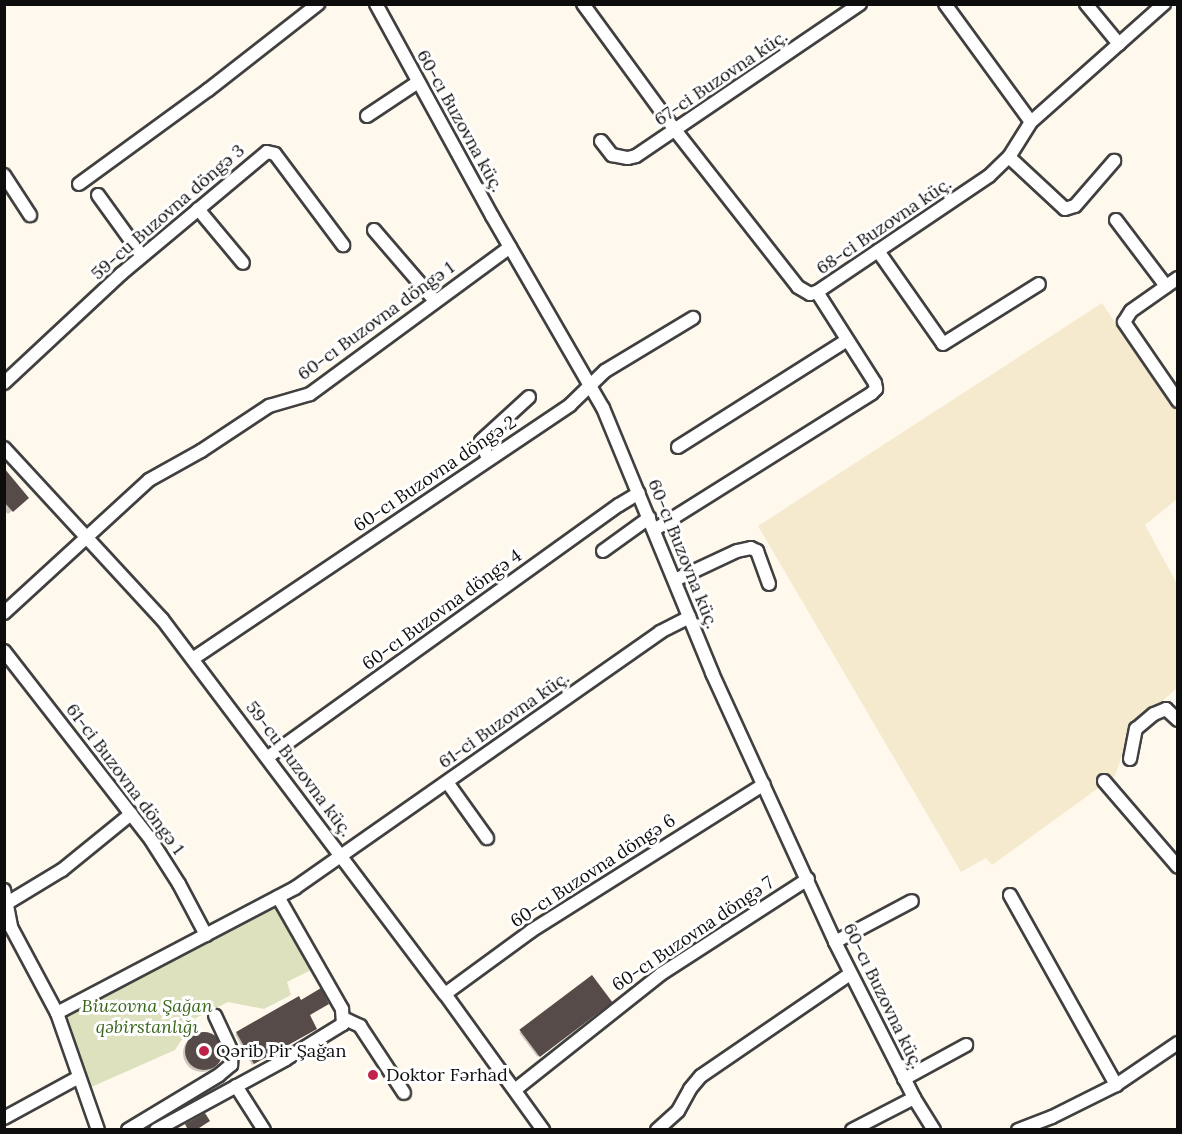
<!DOCTYPE html>
<html>
<head>
<meta charset="utf-8">
<style>
  body { margin:0 }
  #map { position:relative; width:1182px; height:1134px; overflow:hidden; background:#fff8ed; font-family:Lora,serif }
  div>[style] { position:absolute }
  [style*='--x'] { left:calc(var(--x)*1px); top:calc(var(--y)*1px); width:calc(var(--w)*1px); rotate:calc(var(--a)*1deg) }
  .farmland>* { inset:0; background:#f5eacd }
  .cemetery>* { inset:0; background:#dde1be }
  .shadow>* { inset:0; background:#0003; transform-origin:0 0 }
  .round { border-radius:50% }
  .building>* { inset:0; background:#564b49; transform-origin:0 0 }
  .roads { filter:drop-shadow(2px 0 #404040) drop-shadow(-2px 0 #404040) drop-shadow(0 2px #404040) drop-shadow(0 -2px #404040) }
  .minor>* { height:12px; margin:-6px; padding:0 6px; transform-origin:6px; border-radius:6px; background:#fff }
  .dots>* { width:16px; height:16px; translate:-50% -50%; box-sizing:border-box; border:3px solid #fff; border-radius:50% }
  span { translate:-50% -50%; white-space:nowrap; text-align:center; line-height:1.15; -webkit-text-stroke:6px #fff; paint-order:stroke }
  .street-label { font-size:18px; color:#0d0d0d }
  .park-label { font-size:18px; color:#3a661c; font-style:italic }
  .poi-label { font-size:18px; color:#0d0d0d }
  .left { translate:0 -50%; text-align:left }
  .frame { position:absolute; inset:0; border:6px solid #0d0d0d; pointer-events:none }
</style>
</head>
<body>
<div id="map">
  <div class="farmland">
    <div style="clip-path:polygon(1102px 303px,1177px 413px,1177px 499px,1145px 525px,1177px 584px,1177px 688px,1131px 729px,1115px 776px,992px 865px,986px 858px,961px 872px,758px 526px)"></div>
  </div>
  <div class="cemetery">
    <div style="clip-path:polygon(276px 906px,313px 969px,287px 982px,291px 995px,264px 1009px,228px 1002px,196px 1018px,175px 1050px,89px 1088px,62px 1015px)"></div>
  </div>
  <div class="shadow">
    <div style="clip-path:polygon(4px 470px,23px 502px,8px 514px,4px 510px)"></div>
    <div style="left:592px;top:978px;width:30px;height:91px;rotate:53deg"></div>
    <div style="clip-path:polygon(308px 1015px,314px 1030px,252px 1065px,235px 1034px)"></div>
    <div class="round" style="left:183px;top:1034px;width:38px;height:38px"></div>
  </div>
  <div class="building">
    <div style="clip-path:polygon(4px 468px,29px 498px,13px 512px,4px 502px)"></div>
    <div style="left:592px;top:975px;width:34px;height:91px;rotate:53deg"></div>
    <div style="clip-path:polygon(321px 988px,329px 1004px,310px 1015px,317px 1029px,254px 1064px,236px 1032px,299px 996px,301px 1000px)"></div>
    <div class="round" style="left:185px;top:1032px;width:38px;height:38px"></div>
    <div style="clip-path:polygon(205px 1113px,210px 1121px,196px 1130px,188px 1130px,185px 1124px)"></div>
  </div>
  <div class="roads">
    <div class="minor">
      <div style="--x:376;--y:4;--w:242;--a:61.3"></div>
      <div style="--x:492;--y:216;--w:222;--a:60"></div>
      <div style="--x:603;--y:408;--w:287;--a:67.6"></div>
      <div style="--x:712;--y:673;--w:296;--a:65.4"></div>
      <div style="--x:835;--y:942;--w:175;--a:63.1"></div>
      <div style="--x:914;--y:1098;--w:38;--a:58"></div>
      <div style="--x:583;--y:4;--w:156;--a:53.9"></div>
      <div style="--x:675;--y:130;--w:199;--a:51.9"></div>
      <div style="--x:798;--y:287;--w:14;--a:30"></div>
      <div style="--x:810;--y:294;--w:7;--a:-16"></div>
      <div style="--x:817;--y:292;--w:207;--a:-34"></div>
      <div style="--x:989;--y:176;--w:28;--a:-44"></div>
      <div style="--x:1009;--y:157;--w:41;--a:-57.8"></div>
      <div style="--x:1031;--y:122;--w:178;--a:-41.6"></div>
      <div style="--x:945;--y:4;--w:146;--a:53.9"></div>
      <div style="--x:1086;--y:4;--w:52;--a:50.5"></div>
      <div style="--x:367;--y:116;--w:61;--a:-33.7"></div>
      <div style="--x:601;--y:141;--w:18;--a:52"></div>
      <div style="--x:612;--y:155;--w:16;--a:11"></div>
      <div style="--x:628;--y:158;--w:8;--a:-14"></div>
      <div style="--x:636;--y:156;--w:271;--a:-34.2"></div>
      <div style="--x:1009;--y:157;--w:76;--a:42.9"></div>
      <div style="--x:1065;--y:209;--w:10;--a:-17"></div>
      <div style="--x:1075;--y:206;--w:60;--a:-49.1"></div>
      <div style="--x:4;--y:175;--w:48;--a:57"></div>
      <div style="--x:79;--y:184;--w:160;--a:-36.1"></div>
      <div style="--x:208;--y:90;--w:140;--a:-38"></div>
      <div style="--x:98;--y:195;--w:75;--a:54.2"></div>
      <div style="--x:198;--y:209;--w:70;--a:50.2"></div>
      <div style="--x:1116;--y:220;--w:83;--a:52.9"></div>
      <div style="--x:374;--y:230;--w:94;--a:49.3"></div>
      <div style="--x:878;--y:251;--w:113;--a:55"></div>
      <div style="--x:943;--y:344;--w:113;--a:-32"></div>
      <div style="--x:1178;--y:278;--w:57;--a:144.9"></div>
      <div style="--x:1131;--y:311;--w:13;--a:122"></div>
      <div style="--x:1124;--y:322;--w:96;--a:55.6"></div>
      <div style="--x:4;--y:383;--w:160;--a:-43"></div>
      <div style="--x:121;--y:274;--w:190;--a:-39.9"></div>
      <div style="--x:267;--y:152;--w:8;--a:14"></div>
      <div style="--x:275;--y:154;--w:114;--a:53.2"></div>
      <div style="--x:678;--y:447;--w:200;--a:-32.3"></div>
      <div style="--x:4;--y:448;--w:233;--a:47.3"></div>
      <div style="--x:162;--y:619;--w:470;--a:53"></div>
      <div style="--x:445;--y:994;--w:168;--a:54.2"></div>
      <div style="--x:488;--y:459;--w:19;--a:-111"></div>
      <div style="--x:481;--y:441;--w:65;--a:-42.5"></div>
      <div style="--x:654;--y:530;--w:257;--a:-32.1"></div>
      <div style="--x:872;--y:393;--w:6;--a:-45"></div>
      <div style="--x:876;--y:389;--w:6;--a:-99"></div>
      <div style="--x:875;--y:383;--w:108;--a:-122.5"></div>
      <div style="--x:603;--y:551;--w:57;--a:-35.7"></div>
      <div style="--x:675;--y:580;--w:68;--a:-25.1"></div>
      <div style="--x:737;--y:551;--w:14;--a:-12"></div>
      <div style="--x:751;--y:548;--w:7;--a:27"></div>
      <div style="--x:757;--y:551;--w:35;--a:70"></div>
      <div style="--x:4;--y:613;--w:197;--a:-42.5"></div>
      <div style="--x:149;--y:480;--w:60;--a:-29.1"></div>
      <div style="--x:201;--y:451;--w:82;--a:-33.5"></div>
      <div style="--x:269;--y:406;--w:43;--a:-16.3"></div>
      <div style="--x:310;--y:394;--w:248;--a:-36.3"></div>
      <div style="--x:4;--y:651;--w:239;--a:52.1"></div>
      <div style="--x:151;--y:840;--w:52;--a:57.5"></div>
      <div style="--x:179;--y:884;--w:58;--a:62.1"></div>
      <div style="--x:194;--y:658;--w:453;--a:-33.9"></div>
      <div style="--x:570;--y:405;--w:49;--a:-44.2"></div>
      <div style="--x:605;--y:371;--w:103;--a:-31.1"></div>
      <div style="--x:268;--y:757;--w:432;--a:-35.7"></div>
      <div style="--x:619;--y:505;--w:23;--a:-31"></div>
      <div style="--x:1130;--y:759;--w:31;--a:-79"></div>
      <div style="--x:1136;--y:729;--w:23;--a:-40"></div>
      <div style="--x:1154;--y:714;--w:13;--a:-23"></div>
      <div style="--x:1166;--y:709;--w:16;--a:43"></div>
      <div style="--x:1104;--y:781;--w:113;--a:49.3"></div>
      <div style="--x:447;--y:782;--w:69;--a:54.5"></div>
      <div style="--x:4;--y:890;--w:38;--a:79"></div>
      <div style="--x:11;--y:927;--w:98;--a:61.9"></div>
      <div style="--x:57;--y:1013;--w:124;--a:70.7"></div>
      <div style="--x:1010;--y:895;--w:218;--a:60.8"></div>
      <div style="--x:9;--y:902;--w:62;--a:-31.1"></div>
      <div style="--x:62;--y:870;--w:89;--a:-39.1"></div>
      <div style="--x:835;--y:942;--w:87;--a:-28"></div>
      <div style="--x:445;--y:994;--w:107;--a:-36.2"></div>
      <div style="--x:531;--y:931;--w:275;--a:-32.2"></div>
      <div style="--x:57;--y:1013;--w:269;--a:-27.7"></div>
      <div style="--x:295;--y:888;--w:446;--a:-35"></div>
      <div style="--x:660;--y:632;--w:33;--a:-27"></div>
      <div style="--x:345;--y:1019;--w:17;--a:25"></div>
      <div style="--x:360;--y:1026;--w:80;--a:56.7"></div>
      <div style="--x:904;--y:1079;--w:71;--a:-28.7"></div>
      <div style="--x:236;--y:1086;--w:52;--a:57.5"></div>
      <div style="--x:516;--y:1089;--w:185;--a:-38.4"></div>
      <div style="--x:661;--y:974;--w:175;--a:-32.9"></div>
      <div style="--x:4;--y:1118;--w:85;--a:-28.7"></div>
      <div style="--x:128;--y:1130;--w:106;--a:-31.1"></div>
      <div style="--x:219;--y:1075;--w:16;--a:-40"></div>
      <div style="--x:231;--y:1065;--w:13;--a:-86"></div>
      <div style="--x:232;--y:1052;--w:40;--a:-115"></div>
      <div style="--x:156;--y:1130;--w:148;--a:-28.6"></div>
      <div style="--x:286;--y:1059;--w:67;--a:-31.6"></div>
      <div style="--x:343;--y:1024;--w:15;--a:-94"></div>
      <div style="--x:342;--y:1009;--w:129;--a:-119.7"></div>
      <div style="--x:657;--y:1130;--w:28;--a:-42"></div>
      <div style="--x:678;--y:1111;--w:25;--a:-61"></div>
      <div style="--x:690;--y:1089;--w:17;--a:-50"></div>
      <div style="--x:701;--y:1076;--w:181;--a:-34.4"></div>
      <div style="--x:852;--y:1130;--w:70;--a:-27.3"></div>
      <div style="--x:1018;--y:1130;--w:36;--a:-21"></div>
      <div style="--x:1052;--y:1117;--w:72;--a:-26.6"></div>
      <div style="--x:1116;--y:1085;--w:75;--a:-34.1"></div>
    </div>
  </div>
  <div class="dots">
    <div style="left:204px;top:1051px;background:#bf234a"></div>
    <div style="left:373px;top:1075px;background:#bf234a"></div>
  </div>
  <div class="street-label">
    <span style="left:721px;top:78px;rotate:-34deg">67-ci Buzovna küç.</span>
    <span style="left:460px;top:121px;rotate:61deg">60-cı Buzovna küç.</span>
    <span style="left:168px;top:212px;rotate:-41deg">59-cu Buzovna döngə 3</span>
    <span style="left:884px;top:226px;rotate:-34deg">68-ci Buzovna küç.</span>
    <span style="left:376px;top:321px;rotate:-36deg">60-cı Buzovna döngə 1</span>
    <span style="left:435px;top:474px;rotate:-34deg">60-cı Buzovna döngə 2</span>
    <span style="left:683px;top:554px;rotate:68deg">60-cı Buzovna küç.</span>
    <span style="left:442px;top:610px;rotate:-36deg">60-cı Buzovna döngə 4</span>
    <span style="left:504px;top:720px;rotate:-35deg">61-ci Buzovna küç.</span>
    <span style="left:299px;top:769px;rotate:53deg">59-cu Buzovna küç.</span>
    <span style="left:125px;top:779px;rotate:53deg">61-ci Buzovna döngə 1</span>
    <span style="left:593px;top:871px;rotate:-33deg">60-cı Buzovna döngə 6</span>
    <span style="left:693px;top:934px;rotate:-34deg">60-cı Buzovna döngə 7</span>
    <span style="left:883px;top:996px;rotate:64deg">60-cı Buzovna küç.</span>
  </div>
  <div class="park-label">
    <span style="left:147px;top:1017px">Biuzovna Şağan<br>qəbirstanlığı</span>
  </div>
  <div class="poi-label">
    <span class="left" style="left:216px;top:1051px">Qərib Pir Şağan</span>
    <span class="left" style="left:386px;top:1075px">Doktor Fərhad</span>
  </div>
  <div class="frame"></div>
</div>
</body>
</html>
